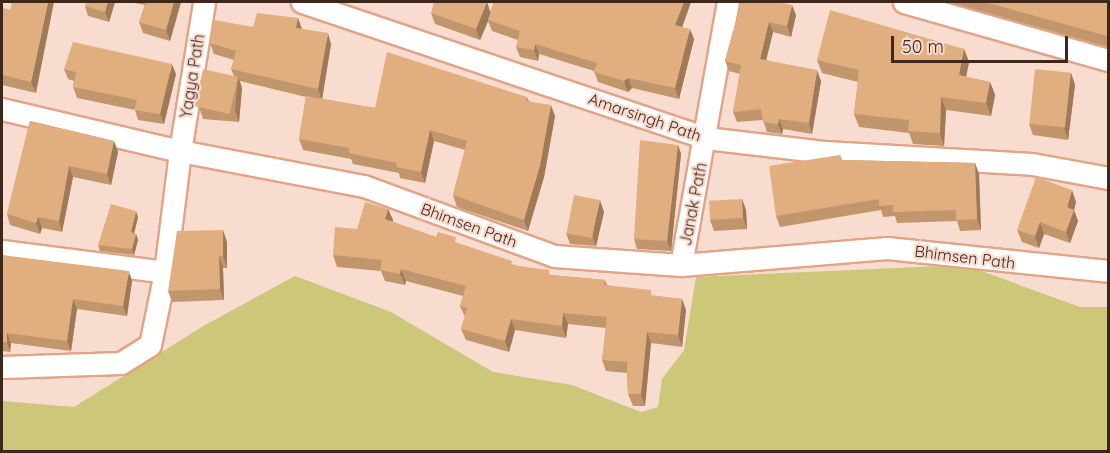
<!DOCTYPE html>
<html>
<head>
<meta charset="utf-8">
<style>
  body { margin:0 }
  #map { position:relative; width:1110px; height:453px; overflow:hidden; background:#f8dcd0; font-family:Quicksand,sans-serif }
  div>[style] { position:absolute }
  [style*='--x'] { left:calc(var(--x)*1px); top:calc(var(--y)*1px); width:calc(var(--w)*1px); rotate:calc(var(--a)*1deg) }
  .green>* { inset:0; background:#ccc779 }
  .roads { filter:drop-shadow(2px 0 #e3a386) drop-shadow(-2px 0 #e3a386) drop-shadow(0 2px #e3a386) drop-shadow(0 -2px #e3a386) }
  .street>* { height:21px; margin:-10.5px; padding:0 10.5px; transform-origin:10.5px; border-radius:10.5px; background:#fff }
  .wall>* { inset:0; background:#c2966d }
  .shaded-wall>* { inset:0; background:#9e7a59 }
  .building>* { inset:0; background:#e1af7f; transform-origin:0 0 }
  span { translate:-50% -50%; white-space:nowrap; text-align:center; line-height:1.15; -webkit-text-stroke:4.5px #f8dcd0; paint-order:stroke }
  .street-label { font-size:16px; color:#3f261a }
  .frame { position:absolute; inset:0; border:3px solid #3f261a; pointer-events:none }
  .scale { position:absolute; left:891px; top:36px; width:177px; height:27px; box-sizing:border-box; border:3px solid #3f261a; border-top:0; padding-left:8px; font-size:18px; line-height:21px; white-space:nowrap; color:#3f261a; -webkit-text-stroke:4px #f8dcd0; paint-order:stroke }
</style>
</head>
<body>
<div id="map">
  <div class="green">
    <div style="clip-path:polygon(965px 265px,1080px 307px,1108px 307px,1108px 451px,2px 452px,2px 401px,74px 407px,205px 325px,295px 276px,391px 312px,493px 372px,572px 385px,641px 412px,658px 407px,662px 379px,684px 350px,696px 277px)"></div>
  </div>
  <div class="roads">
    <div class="street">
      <div style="--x:302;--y:2;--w:426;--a:18.6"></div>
      <div style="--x:706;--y:138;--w:121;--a:6.7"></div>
      <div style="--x:826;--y:152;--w:206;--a:3.3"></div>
      <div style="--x:1032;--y:164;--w:77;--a:10.4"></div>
      <div style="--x:904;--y:2;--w:212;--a:15.9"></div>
      <div style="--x:2;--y:109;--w:183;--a:13.3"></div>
      <div style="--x:180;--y:151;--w:151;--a:-80.8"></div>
      <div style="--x:2;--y:251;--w:164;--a:7.3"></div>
      <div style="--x:681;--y:265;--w:267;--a:-79.9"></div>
      <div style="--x:2;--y:367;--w:119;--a:-1.9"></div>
      <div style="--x:121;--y:363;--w:34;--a:-32"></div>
      <div style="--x:150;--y:345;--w:75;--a:-78.4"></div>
      <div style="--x:165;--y:272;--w:122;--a:-82.9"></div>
      <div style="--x:180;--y:151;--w:187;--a:10.8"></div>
      <div style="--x:364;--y:186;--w:202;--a:20.2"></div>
      <div style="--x:554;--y:256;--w:127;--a:4.1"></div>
      <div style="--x:681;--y:265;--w:207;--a:-4.7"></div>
      <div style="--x:887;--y:248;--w:222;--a:5.9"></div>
    </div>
  </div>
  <div class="wall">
    <div style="clip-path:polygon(115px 2px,109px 22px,88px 16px,85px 6px)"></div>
    <div style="clip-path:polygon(128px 2px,181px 2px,170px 41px,143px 33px,139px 22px,145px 5px)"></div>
    <div style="clip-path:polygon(487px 2px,490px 13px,494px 2px,691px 2px,682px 27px,694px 39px,679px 99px,632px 88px,628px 92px,598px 82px,594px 71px,539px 54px,538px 61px,520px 57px,516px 47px,518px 40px,492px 31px,488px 21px,480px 40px,435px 24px,431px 13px)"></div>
    <div style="clip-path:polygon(741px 2px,796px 15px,791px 37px,773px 32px,766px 60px,821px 81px,812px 134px,783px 129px,782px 134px,767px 132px,763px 120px,737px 122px,733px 112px,740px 74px,729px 71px,725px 61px)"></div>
    <div style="clip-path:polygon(949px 2px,1108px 2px,1108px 47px)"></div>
    <div style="clip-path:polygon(2px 8px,10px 10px,36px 93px,2px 85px)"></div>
    <div style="clip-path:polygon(298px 18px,301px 29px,331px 44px,322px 99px,375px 108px,527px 97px,529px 101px,555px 116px,544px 177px,528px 231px,457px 207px,453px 195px,465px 150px,434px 141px,425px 183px,400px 178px,399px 173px,353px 164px,351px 159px,303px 150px,299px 139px,306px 97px,240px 81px,242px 88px,239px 122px,203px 119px,199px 107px,234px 76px,231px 69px,234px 60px,214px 54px,210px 43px,253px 27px)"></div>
    <div style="clip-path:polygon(964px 49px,969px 62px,966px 77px,990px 82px,995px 95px,991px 116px,946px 110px,944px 146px,913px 144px,909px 133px,859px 127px,854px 114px,858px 82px,822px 73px,817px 60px)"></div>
    <div style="clip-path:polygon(64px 69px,176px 74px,164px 124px,138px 120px,135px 110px,77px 98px,73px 87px,74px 81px,68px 79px)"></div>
    <div style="clip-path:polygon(1071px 73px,1075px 85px,1068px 140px,1033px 135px,1029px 124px)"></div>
    <div style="clip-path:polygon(30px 121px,114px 141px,118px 152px,111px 185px,73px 177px,62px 232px,42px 228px,40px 234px,10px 225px,7px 214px)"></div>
    <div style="clip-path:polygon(678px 145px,681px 154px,671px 251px,637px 249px,634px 239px)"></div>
    <div style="clip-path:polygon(840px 155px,842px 160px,975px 163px,979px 174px,981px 230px,960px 231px,957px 221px,897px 223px,895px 216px,883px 217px,881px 210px,780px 227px,776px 216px)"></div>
    <div style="clip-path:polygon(742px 199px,746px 210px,747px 229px,714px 231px,710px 220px)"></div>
    <div style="clip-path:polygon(1076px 202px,1074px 210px,1078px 221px,1070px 243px,1044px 234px,1039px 248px,1022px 242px,1017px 230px)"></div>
    <div style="clip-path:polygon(388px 209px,393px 220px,392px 222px,436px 237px,459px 244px,514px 265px,551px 275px,605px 280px,607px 285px,653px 296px,682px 299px,686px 310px,682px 347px,651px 343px,645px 406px,633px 406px,628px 394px,627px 373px,606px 371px,602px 360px,606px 328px,568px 324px,566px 338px,515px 330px,509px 352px,466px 340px,461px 329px,465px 317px,460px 306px,463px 296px,406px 281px,405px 285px,385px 281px,381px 271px,337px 267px,333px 255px,357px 229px)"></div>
    <div style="clip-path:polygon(604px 212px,596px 246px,570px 244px,566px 233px)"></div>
    <div style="clip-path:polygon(138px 217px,134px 233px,136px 234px,138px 240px,134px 255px,100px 251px,98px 245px)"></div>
    <div style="clip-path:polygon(227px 242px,227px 268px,223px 268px,224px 300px,172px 302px,168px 291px)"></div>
    <div style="clip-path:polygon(2px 255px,132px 281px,127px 316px,77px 309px,71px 351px,11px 343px,10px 352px,2px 351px)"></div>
  </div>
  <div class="shaded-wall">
    <div style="clip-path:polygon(48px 2px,54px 2px,36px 93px,31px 82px)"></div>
    <div style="clip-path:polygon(108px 2px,115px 2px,109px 22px,105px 12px)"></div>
    <div style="clip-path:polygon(174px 2px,181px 2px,170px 41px,166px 30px)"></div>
    <div style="clip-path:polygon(487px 2px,491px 14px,480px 40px,476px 29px)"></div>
    <div style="clip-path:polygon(684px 2px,691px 2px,679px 36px,675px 25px)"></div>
    <div style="clip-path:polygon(792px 5px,796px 15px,791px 37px,787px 26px)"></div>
    <div style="clip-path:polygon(298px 18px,302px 29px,296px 28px)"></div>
    <div style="clip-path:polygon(769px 22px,773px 32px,764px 69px,760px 59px)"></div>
    <div style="clip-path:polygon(690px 29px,694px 39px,679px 99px,675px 88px)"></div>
    <div style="clip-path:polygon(328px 33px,331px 44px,322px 100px,318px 89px)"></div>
    <div style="clip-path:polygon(535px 44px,539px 54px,538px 61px,534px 50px)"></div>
    <div style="clip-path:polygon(964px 49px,969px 62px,964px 88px,959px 75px)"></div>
    <div style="clip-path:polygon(172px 64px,176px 74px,164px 124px,160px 114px)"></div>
    <div style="clip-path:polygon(817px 70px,821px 81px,812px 134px,809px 123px)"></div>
    <div style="clip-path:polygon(1071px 73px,1075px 85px,1068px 140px,1064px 128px)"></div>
    <div style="clip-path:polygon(238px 77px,242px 88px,239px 122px,235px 111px)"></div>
    <div style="clip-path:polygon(628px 78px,632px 88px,628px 92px,624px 81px)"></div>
    <div style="clip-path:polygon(990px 82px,995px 95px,991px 116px,986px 103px)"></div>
    <div style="clip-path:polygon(941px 97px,946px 110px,944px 146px,940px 133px)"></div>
    <div style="clip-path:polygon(551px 105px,555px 116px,544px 177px,528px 231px,524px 220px)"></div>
    <div style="clip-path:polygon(779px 119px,783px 129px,782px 134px,778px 124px)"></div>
    <div style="clip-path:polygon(430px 130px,434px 141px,425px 183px,421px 172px)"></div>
    <div style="clip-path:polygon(114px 141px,118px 152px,111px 185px,107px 174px)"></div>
    <div style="clip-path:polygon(678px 145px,681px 154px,671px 251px,667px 241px)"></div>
    <div style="clip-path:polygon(975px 163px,979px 174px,981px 230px,977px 219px)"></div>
    <div style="clip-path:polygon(69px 166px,73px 177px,62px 232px,59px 221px)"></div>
    <div style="clip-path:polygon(1072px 190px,1076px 202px,1074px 210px,1078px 221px,1070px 243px,1066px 232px,1067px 207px)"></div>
    <div style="clip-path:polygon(742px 199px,746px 210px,747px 229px,743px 218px)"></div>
    <div style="clip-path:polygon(600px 200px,604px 212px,596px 246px,592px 235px)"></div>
    <div style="clip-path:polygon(388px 209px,393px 220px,390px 231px,385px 219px)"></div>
    <div style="clip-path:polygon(136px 211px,138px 217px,133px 238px,131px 232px)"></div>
    <div style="clip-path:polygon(38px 217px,42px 228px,40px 234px,36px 223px)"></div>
    <div style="clip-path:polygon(1040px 222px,1044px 234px,1039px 248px,1035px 236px)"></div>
    <div style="clip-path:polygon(223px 230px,227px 242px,227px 268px,223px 256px)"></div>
    <div style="clip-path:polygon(136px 234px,138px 240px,134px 255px,132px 249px)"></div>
    <div style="clip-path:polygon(219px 256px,223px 268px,224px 300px,220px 289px)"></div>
    <div style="clip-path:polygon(401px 269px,406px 281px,405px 285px,400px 274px)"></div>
    <div style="clip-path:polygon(129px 271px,132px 281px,127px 316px,123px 306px)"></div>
    <div style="clip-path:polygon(73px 299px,77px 309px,71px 351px,67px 341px)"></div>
    <div style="clip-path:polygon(682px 299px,686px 310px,682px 347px,678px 335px)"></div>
    <div style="clip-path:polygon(563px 313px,568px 324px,566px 338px,562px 326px)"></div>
    <div style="clip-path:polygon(511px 319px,515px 330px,509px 352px,505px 341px)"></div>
    <div style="clip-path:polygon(647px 332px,651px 343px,645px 406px,641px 394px)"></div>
    <div style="clip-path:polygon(7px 333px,11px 343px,10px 352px,7px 342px)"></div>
  </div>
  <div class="building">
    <div style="clip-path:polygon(12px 2px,48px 2px,31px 82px,2px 75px,2px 8px,10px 10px)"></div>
    <div style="clip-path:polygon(86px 2px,108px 2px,105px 12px,85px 6px)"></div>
    <div style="clip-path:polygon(147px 2px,174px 2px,166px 30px,139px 22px)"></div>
    <div style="clip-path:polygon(434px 2px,487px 2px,476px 29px,431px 13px)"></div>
    <div style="clip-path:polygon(494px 2px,684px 2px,675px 25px,690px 29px,675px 88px,628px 78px,624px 81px,594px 72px,597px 63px,535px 44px,534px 50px,516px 47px,520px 31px,488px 20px)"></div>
    <div style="clip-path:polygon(741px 2px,779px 2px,792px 5px,787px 26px,769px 22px,760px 59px,817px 70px,809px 123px,779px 119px,778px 124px,763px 122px,761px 109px,733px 112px,741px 65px,725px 61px)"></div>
    <div style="clip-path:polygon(985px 2px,1108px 2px,1108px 37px,1107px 36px)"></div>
    <div style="clip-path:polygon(830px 10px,964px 49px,959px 75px,990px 82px,986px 103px,941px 97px,940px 133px,908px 131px,909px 120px,854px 114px,859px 70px,817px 60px)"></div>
    <div style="clip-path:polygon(257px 13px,298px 18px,296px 28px,328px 33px,318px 89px,231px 69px,236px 51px,210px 43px,214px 20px,253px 27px)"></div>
    <div style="clip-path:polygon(73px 42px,172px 64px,160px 114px,134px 110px,137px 100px,73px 87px,76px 72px,64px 69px)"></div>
    <div style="clip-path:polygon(387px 52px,527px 97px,526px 101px,551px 105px,540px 166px,524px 220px,453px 195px,467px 141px,430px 130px,421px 172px,396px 167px,397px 163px,349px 153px,349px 148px,299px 139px,306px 96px,375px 108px)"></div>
    <div style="left:203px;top:69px;width:36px;height:38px;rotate:13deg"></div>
    <div style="left:1035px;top:69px;width:36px;height:55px;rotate:6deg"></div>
    <div style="clip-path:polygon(30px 121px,114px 141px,107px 174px,69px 166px,59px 221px,38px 217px,36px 223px,7px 214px)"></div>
    <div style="clip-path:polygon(640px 140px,678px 145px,667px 241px,634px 239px)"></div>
    <div style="clip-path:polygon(840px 155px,841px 160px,975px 163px,977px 219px,956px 220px,956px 210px,893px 212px,893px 205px,879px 206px,879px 199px,776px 216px,769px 166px)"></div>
    <div style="clip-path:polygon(1036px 177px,1072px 190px,1067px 207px,1074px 210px,1066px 232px,1040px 222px,1035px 236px,1017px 230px)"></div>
    <div style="left:574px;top:195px;width:26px;height:39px;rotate:11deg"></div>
    <div style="left:742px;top:199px;width:19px;height:33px;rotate:87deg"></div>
    <div style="clip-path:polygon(365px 202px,388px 209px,385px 219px,436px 237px,438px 232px,456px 237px,455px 242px,512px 261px,511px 265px,549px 270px,549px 275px,605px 280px,604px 285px,651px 290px,651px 295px,682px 299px,678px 335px,647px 332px,641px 394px,628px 394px,627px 362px,602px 360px,607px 317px,563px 313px,562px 326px,511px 319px,505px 341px,461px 329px,467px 308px,460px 306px,466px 286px,401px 269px,400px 274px,380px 270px,382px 260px,333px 255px,335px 227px,357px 229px)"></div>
    <div style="clip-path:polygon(111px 204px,136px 211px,131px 232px,136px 234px,132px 249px,98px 245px)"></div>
    <div style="clip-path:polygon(223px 230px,223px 256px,219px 256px,220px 289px,168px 291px,177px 231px)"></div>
    <div style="clip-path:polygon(2px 255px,129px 271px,123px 306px,73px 299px,67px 341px,7px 333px,7px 342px,2px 342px)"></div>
  </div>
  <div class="street-label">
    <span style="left:192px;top:76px;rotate:-81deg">Yagya Path</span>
    <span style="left:645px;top:117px;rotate:19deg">Amarsingh Path</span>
    <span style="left:693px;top:204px;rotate:-79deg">Janak Path</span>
    <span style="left:469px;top:225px;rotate:20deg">Bhimsen Path</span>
    <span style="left:965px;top:257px;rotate:7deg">Bhimsen Path</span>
  </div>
  <div class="frame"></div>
  <div class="scale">50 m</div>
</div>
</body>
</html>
